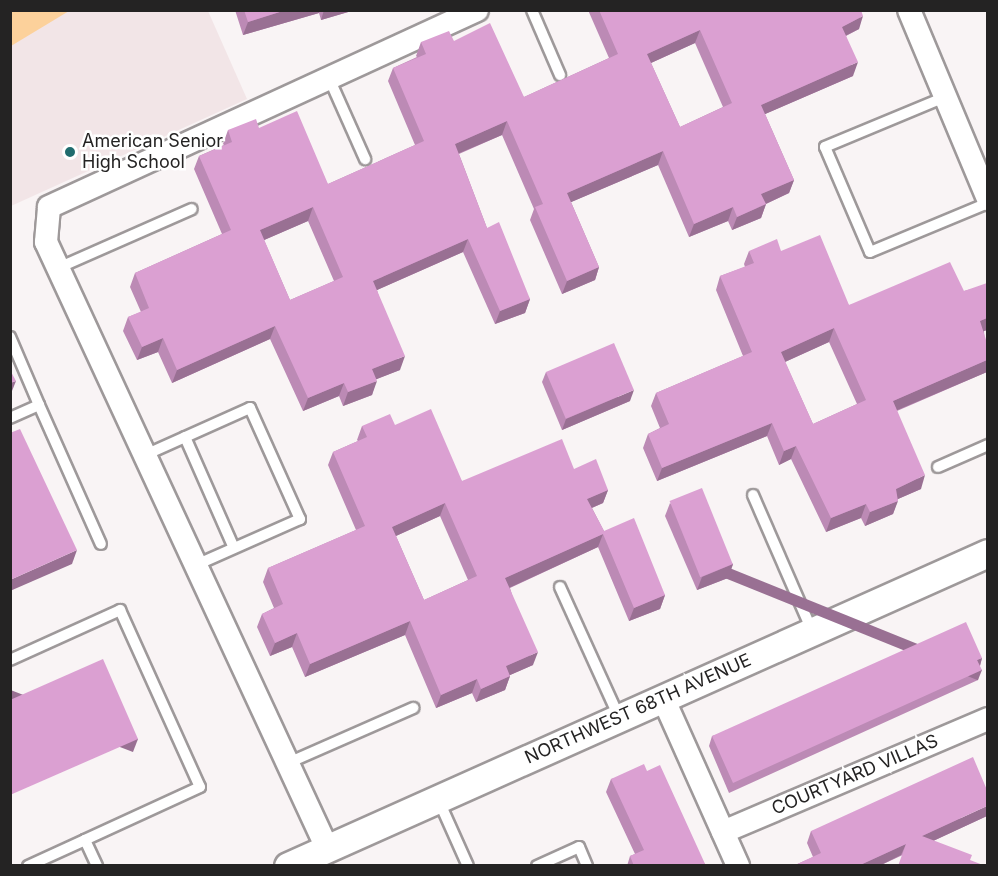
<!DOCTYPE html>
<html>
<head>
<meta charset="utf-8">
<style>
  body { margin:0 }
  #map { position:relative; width:998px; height:876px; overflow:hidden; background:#f9f4f5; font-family:Inter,sans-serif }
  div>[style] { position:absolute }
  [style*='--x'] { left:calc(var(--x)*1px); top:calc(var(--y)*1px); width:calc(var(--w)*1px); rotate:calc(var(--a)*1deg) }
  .built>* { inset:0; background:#f2e5e7 }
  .green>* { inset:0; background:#fcd19b }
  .roads { filter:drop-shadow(2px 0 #9e999a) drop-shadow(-2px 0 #9e999a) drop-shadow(0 2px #9e999a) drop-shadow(0 -2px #9e999a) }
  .service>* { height:10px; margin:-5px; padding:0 5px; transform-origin:5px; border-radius:5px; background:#fff }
  .minor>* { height:22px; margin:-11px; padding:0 11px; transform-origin:11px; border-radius:11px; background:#fff }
  .tertiary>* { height:27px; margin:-13.5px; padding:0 13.5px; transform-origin:13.5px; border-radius:13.5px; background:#fff }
  .wall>* { inset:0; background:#bc8ab5 }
  .shaded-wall>* { inset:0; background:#997093; transform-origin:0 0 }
  .building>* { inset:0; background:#dba0d2; transform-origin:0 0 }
  .dots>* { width:16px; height:16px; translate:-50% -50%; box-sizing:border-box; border:3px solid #fff; border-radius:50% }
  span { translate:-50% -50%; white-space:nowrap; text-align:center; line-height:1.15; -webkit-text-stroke:5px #fff; paint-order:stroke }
  .poi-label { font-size:18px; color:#242323 }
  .left { translate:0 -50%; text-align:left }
  .street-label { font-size:18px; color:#242323 }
  .frame { position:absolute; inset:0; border:12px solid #242323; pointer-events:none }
</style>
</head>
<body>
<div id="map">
  <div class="built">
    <div style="clip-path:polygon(10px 11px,208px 11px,247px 99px,11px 206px)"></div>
  </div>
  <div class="green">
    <div style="clip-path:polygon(11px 10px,69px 10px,69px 11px,11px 46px)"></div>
  </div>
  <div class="roads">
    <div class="service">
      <div style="--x:532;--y:10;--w:71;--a:66.7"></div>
      <div style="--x:329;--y:78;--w:89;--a:66"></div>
      <div style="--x:945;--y:97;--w:130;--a:157.4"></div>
      <div style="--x:825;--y:147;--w:114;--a:66.8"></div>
      <div style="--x:870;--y:252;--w:128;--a:-22.6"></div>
      <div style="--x:58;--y:268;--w:146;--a:-23.8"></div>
      <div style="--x:10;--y:337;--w:74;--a:66.9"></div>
      <div style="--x:39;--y:405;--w:32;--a:156"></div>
      <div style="--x:39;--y:405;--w:152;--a:66"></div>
      <div style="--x:185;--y:437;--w:121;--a:66.2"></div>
      <div style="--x:145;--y:455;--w:115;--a:-24.1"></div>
      <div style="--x:250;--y:408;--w:122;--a:65.8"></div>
      <div style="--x:300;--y:519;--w:114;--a:156.1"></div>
      <div style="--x:938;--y:467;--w:55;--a:-23.7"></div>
      <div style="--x:753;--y:495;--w:148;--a:66.5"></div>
      <div style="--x:560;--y:587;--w:143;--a:65.6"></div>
      <div style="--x:10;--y:660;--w:121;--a:-24.4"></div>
      <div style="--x:120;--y:610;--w:194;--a:65.7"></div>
      <div style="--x:200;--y:787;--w:127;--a:155.3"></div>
      <div style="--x:288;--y:763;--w:137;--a:-23.7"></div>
      <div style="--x:438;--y:799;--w:73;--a:65.9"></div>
      <div style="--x:28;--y:866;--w:63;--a:-24.5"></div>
      <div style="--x:85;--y:840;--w:29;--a:65"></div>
      <div style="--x:537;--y:866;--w:46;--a:-24.3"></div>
      <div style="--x:579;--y:847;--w:21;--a:67"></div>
    </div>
    <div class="minor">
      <div style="--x:909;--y:10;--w:205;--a:67.3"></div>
      <div style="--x:663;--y:698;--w:184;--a:65.9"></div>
      <div style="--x:723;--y:832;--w:288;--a:-23.1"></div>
      <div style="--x:327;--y:848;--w:668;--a:-114.88"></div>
      <div style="--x:46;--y:242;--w:35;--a:-85"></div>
      <div style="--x:49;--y:207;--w:471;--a:-24.7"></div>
    </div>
    <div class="tertiary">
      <div style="--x:288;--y:866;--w:767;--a:-24.09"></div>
    </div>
  </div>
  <div class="wall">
    <div style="clip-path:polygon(235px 10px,355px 10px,321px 20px,319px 13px,243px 35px)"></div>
    <div style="clip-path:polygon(evenodd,588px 10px,861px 10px,859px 29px,846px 36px,853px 76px,765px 114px,794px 180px,789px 193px,766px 204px,761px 218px,732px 230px,728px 221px,689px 237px,658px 165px,571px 202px,599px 267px,595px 280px,562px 294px,530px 220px,534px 209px,502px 135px,459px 154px,487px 228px,530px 299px,525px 313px,495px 324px,463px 252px,377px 290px,400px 370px,376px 379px,372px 395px,343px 406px,339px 396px,303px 411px,270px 339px,172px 383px,158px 352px,137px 360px,123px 331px,128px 317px,141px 312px,130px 287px,135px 273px,222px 234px,194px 169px,199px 156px,224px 145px,223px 144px,228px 130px,259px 128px,328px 184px,415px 145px,388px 81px,393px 68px,417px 57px,416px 56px,421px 42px,454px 41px,524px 97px,609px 58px,588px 10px,695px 43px,723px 107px,680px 127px,651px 63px,695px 43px,588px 10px,308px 221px,334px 281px,290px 300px,264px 240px,308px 221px)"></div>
    <div style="clip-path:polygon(evenodd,749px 251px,781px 251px,849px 305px,964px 291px,987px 285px,987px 330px,984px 331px,987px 372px,897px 411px,921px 489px,898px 499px,893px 514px,865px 526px,861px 518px,826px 532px,791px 459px,779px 465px,767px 436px,657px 481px,643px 448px,648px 434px,660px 428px,651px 406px,656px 393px,743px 356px,716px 290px,720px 276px,745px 267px,744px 264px,749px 251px,829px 342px,857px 404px,813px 424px,785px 362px,829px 342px)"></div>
    <div style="clip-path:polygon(546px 372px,630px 401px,562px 430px,542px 382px)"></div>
    <div style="clip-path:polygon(evenodd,395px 425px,462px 481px,574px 469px,608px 490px,603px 503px,592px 508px,604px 531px,665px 595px,660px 609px,629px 621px,598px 547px,510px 588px,533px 665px,510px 675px,510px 676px,505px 690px,476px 702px,472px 693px,436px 708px,405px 635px,305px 677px,292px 647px,270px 656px,257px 627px,262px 614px,274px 608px,263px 582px,268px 568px,356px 530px,328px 465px,333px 452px,358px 441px,357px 440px,362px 426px,395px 425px,440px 516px,468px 580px,424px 600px,396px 536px,440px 516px)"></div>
    <div style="clip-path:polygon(670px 503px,733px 564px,728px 578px,697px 590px,665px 516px)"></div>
    <div style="clip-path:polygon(982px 658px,980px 666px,978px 680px,729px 793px,709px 746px,712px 736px)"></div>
    <div style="clip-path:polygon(647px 771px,706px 866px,627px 866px,630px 856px,635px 854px,606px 792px,611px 779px)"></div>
    <div style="clip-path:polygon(987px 816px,879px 866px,793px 866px,813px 857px,807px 843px,811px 831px)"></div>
  </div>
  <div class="shaded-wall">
    <div style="clip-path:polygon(286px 10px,319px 10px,319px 13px,243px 35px,248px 22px)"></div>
    <div style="clip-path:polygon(324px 10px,355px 10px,321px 20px)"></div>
    <div style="clip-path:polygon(863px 16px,859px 29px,837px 40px,842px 27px)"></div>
    <div style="clip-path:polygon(700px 30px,695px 43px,642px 67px,647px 54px)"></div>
    <div style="clip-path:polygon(858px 62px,853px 76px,756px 118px,761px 105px)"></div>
    <div style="clip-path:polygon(507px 121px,502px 135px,450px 157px,455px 144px)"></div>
    <div style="clip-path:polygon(663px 151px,658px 165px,562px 206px,567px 193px)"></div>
    <div style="clip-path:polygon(794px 180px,789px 193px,757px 208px,761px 194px)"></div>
    <div style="clip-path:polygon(766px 204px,761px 218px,732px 230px,737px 217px)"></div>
    <div style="clip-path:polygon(313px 207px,308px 221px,255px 244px,260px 230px)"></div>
    <div style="clip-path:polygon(733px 207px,728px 221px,689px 237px,694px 224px)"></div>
    <div style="clip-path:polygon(468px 239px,463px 252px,368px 294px,373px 281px)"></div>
    <div style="clip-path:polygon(599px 267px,595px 280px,562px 294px,567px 281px)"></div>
    <div style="clip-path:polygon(530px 299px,525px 313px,495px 324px,500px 311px)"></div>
    <div style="clip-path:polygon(987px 318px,987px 330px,975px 334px,980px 321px)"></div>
    <div style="clip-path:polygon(275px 326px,270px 339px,172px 383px,177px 370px)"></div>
    <div style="clip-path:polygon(834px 328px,829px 342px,776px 366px,781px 352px)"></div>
    <div style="clip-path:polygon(163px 338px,158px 352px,137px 360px,142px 347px)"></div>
    <div style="clip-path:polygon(405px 356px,400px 370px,367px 383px,372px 369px)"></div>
    <div style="clip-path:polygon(987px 360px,987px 372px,888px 414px,893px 401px)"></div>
    <div style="clip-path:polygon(16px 381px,12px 391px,10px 392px,10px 383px)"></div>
    <div style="clip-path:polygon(377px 381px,372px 395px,343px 406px,348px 392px)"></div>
    <div style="clip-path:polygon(344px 383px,339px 396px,303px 411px,308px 398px)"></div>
    <div style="clip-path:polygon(634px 390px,630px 401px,562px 430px,566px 419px)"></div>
    <div style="clip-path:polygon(772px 423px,767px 436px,657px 481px,662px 468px)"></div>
    <div style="clip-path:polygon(796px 446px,791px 459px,779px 465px,784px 451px)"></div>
    <div style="clip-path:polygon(925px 475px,921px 489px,891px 502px,896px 489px)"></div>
    <div style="clip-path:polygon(608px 490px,603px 503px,582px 512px,587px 499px)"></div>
    <div style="clip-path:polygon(898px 501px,893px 514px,865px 526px,870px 512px)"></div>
    <div style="clip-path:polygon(445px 503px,440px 516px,387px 540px,392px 527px)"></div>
    <div style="clip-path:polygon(866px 504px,861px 518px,826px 532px,831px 518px)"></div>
    <div style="clip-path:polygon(603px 534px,598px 547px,500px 592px,505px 578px)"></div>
    <div style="clip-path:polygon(77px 550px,72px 564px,10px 591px,10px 580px)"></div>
    <div style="clip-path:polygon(733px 564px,728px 578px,697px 590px,702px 577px)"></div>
    <div style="clip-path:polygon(665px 595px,660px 609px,629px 621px,634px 608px)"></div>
    <div style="clip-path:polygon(410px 621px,405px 635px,305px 677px,310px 664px)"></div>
    <div style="clip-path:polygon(297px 633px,292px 647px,270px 656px,275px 643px)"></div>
    <div style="clip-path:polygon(538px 652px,533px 665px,501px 679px,506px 666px)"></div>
    <div style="clip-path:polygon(982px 658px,979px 669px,977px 660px)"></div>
    <div style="left:982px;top:670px;width:11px;height:273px;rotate:112deg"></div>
    <div style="clip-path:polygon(510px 676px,505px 690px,476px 702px,481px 689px)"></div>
    <div style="clip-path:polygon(477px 679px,472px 693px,436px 708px,441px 695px)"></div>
    <div style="left:138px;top:739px;width:14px;height:140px;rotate:111deg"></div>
    <div style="clip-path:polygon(987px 806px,987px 816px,918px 848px,922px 836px)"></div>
    <div style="clip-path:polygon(906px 844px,901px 855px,879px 866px,858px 866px)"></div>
  </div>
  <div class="building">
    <div style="clip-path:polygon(244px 10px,286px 10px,248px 22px)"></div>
    <div style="clip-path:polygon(evenodd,599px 10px,861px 10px,863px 16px,842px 27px,858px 62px,761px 105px,794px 180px,761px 194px,766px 204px,737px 217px,733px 207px,694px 224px,663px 151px,567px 193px,599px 267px,567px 281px,535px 207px,543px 204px,507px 121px,455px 144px,487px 228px,499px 222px,530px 299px,500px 311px,468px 239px,373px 281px,405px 356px,372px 369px,377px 381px,348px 392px,344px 383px,308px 398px,275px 326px,177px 370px,163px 338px,142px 347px,128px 317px,149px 308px,135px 273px,231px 230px,199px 156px,232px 142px,228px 130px,256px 119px,259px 128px,297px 111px,328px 184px,424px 141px,393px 68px,426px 54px,421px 42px,449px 31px,454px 41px,490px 23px,524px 97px,618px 54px,599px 10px,700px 30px,732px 103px,680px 127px,647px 54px,700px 30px,599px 10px,313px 207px,343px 277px,290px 300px,260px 230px,313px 207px)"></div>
    <div style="clip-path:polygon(evenodd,820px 235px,849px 305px,950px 262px,964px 291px,987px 283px,987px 318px,980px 321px,987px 343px,987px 360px,893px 401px,925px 475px,896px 489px,898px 501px,870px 512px,866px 504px,831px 518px,796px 446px,784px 451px,772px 423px,662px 468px,648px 434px,669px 424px,656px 393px,752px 352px,720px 276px,754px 263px,749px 251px,777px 239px,781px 251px,820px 235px,834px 328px,866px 400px,813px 424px,781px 352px,834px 328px)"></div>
    <div style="left:614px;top:343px;width:51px;height:74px;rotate:67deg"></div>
    <div style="clip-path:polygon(10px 370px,16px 381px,10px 383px)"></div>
    <div style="clip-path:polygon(evenodd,431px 409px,462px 481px,562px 439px,574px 469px,596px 459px,608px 490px,587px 499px,604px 531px,634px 518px,665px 595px,634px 608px,603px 534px,505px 578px,538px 652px,506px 666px,510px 676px,481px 689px,477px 679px,441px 695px,410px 621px,310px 664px,297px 633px,275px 643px,262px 614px,283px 604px,268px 568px,365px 526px,333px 452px,367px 437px,362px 426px,390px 414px,395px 425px,431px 409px,445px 503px,477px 576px,424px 600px,392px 527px,445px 503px)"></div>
    <div style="clip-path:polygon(20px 429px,77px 550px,10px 580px,10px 433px)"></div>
    <div style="left:702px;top:488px;width:82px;height:35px;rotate:68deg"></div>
    <div style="clip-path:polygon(966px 622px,982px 658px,977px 660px,982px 670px,733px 783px,712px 736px)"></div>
    <div style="clip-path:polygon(103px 659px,138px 739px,10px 795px,10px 700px)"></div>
    <div style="clip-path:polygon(973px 757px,987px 790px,987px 806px,922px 836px,972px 855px,970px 860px,983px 865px,983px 866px,898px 866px,906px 844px,858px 866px,793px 866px,821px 853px,811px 831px)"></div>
    <div style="clip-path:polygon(644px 764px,647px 771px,660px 765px,706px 866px,634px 866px,630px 856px,644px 850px,611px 779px)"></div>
  </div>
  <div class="dots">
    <div style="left:70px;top:152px;background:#206c6e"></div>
  </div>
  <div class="poi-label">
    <span class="left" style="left:82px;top:152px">American Senior<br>High School</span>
  </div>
  <div class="street-label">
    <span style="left:638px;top:709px;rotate:-24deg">NORTHWEST 68TH AVENUE</span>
    <span style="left:855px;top:775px;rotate:-23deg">COURTYARD VILLAS</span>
  </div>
  <div class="frame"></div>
</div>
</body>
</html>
